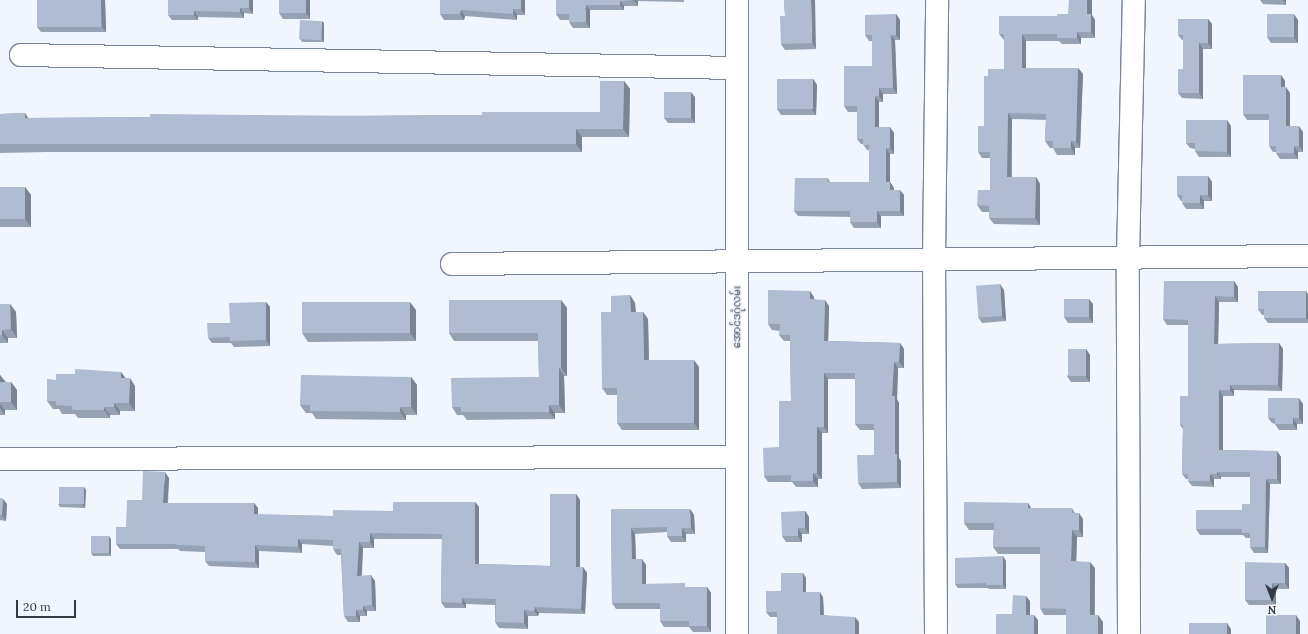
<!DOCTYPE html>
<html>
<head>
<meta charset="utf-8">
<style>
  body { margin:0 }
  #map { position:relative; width:1308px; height:634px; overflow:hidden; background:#f0f5fe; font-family:Lora,"Noto Sans Myanmar",serif }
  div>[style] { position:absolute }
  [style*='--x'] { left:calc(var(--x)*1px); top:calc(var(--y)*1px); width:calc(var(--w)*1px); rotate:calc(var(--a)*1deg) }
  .roads { filter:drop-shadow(1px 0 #798599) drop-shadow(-1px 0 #798599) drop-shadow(0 1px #798599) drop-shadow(0 -1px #798599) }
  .minor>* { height:22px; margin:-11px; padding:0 11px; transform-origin:11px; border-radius:11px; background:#fff }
  .wall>* { inset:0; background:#96a2b4 }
  .shaded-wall>* { inset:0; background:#7a8492 }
  .building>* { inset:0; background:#afbcd1; transform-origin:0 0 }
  span { translate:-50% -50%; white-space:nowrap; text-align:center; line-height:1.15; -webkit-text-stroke:3px #f0f5fe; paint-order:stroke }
  .street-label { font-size:10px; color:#343942 }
  .north { position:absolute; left:1252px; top:578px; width:40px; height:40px; -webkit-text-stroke:3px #f0f5fe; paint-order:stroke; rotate:180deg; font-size:11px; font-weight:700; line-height:16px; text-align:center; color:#343942 }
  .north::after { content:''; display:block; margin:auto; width:14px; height:18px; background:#343942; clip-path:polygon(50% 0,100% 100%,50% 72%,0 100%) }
  .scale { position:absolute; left:16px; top:600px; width:60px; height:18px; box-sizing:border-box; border:2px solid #343942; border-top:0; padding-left:5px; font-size:12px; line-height:14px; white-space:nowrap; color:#343942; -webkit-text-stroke:3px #f0f5fe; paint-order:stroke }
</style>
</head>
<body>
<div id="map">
  <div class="roads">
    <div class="minor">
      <div style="--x:21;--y:55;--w:716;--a:1.04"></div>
      <div style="--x:452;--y:264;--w:856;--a:-0.54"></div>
      <div style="--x:0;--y:459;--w:737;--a:-0.16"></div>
      <div style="--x:737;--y:634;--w:634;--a:-90"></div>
      <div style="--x:936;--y:634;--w:375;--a:-90.3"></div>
      <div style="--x:934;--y:259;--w:259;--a:-89.3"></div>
      <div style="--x:1129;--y:634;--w:377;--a:-90.2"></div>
      <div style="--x:1128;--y:257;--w:257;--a:-88.7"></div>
    </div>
  </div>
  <div class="wall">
    <div style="clip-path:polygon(105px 0,106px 32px,41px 32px,37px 27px)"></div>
    <div style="clip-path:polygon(168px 0,253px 0,253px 14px,244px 13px,244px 18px,198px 17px,198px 20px,172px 20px,168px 15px)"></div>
    <div style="clip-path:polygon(310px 0,310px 19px,283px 19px,279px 13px)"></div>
    <div style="clip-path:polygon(440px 0,525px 0,525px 15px,517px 15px,517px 20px,465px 16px,464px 20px,444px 20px,440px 14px)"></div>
    <div style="clip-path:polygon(556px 0,684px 0,684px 2px,638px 1px,638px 6px,624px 6px,624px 10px,590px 10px,590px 28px,573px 28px,569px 22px,569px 20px,560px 20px,556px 14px)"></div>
    <div style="clip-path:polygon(784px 0,816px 49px,785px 50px,781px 44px,785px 16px)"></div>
    <div style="clip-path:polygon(1092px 0,1092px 15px,1095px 20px,1095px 38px,1081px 38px,1081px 44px,1062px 44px,1059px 41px,1026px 41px,1026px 68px,1078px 68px,1083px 74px,1080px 148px,1075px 148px,1075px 155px,1057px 155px,1053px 148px,1050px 148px,1045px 141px,1046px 120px,1012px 119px,1012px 177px,1036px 177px,1040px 184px,1040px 225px,994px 224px,989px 218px,989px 212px,982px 212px,977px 205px,990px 190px,990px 158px,982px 158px,978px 152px,984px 126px,988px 76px,1004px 69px,1004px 40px,999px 34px,1057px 16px,1068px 14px)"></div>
    <div style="clip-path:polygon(1260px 0,1286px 0,1286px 5px,1263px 4px)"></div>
    <div style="clip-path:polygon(896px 14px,900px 20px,900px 40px,895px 40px,897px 94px,883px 94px,883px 102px,879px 102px,879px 127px,894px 133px,894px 154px,890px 154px,890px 182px,894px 188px,894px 190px,904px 195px,904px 216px,881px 216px,881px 228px,854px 228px,850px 222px,850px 217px,798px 216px,794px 211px,828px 178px,830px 182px,869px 182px,869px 150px,867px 150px,863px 144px,861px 144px,857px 139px,857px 112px,848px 112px,844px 106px,872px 66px,872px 41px,869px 41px,865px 35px)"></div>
    <div style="clip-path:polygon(1208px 19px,1212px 24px,1212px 49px,1203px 49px,1203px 99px,1182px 98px,1178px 93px,1183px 69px,1183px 40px,1182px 40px,1178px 35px)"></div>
    <div style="clip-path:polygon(1298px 20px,1298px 43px,1271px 43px,1267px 37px)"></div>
    <div style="clip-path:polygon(324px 23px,324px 42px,302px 42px,300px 39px)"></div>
    <div style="clip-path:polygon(1281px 75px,1285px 81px,1285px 87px,1290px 93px,1290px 126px,1303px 132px,1303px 152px,1298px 152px,1298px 159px,1280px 159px,1276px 153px,1276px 152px,1273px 152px,1269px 146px,1269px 120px,1247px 120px,1243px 114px)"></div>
    <div style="clip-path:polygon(813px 79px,817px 85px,816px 115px,781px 115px,777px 109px)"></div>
    <div style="clip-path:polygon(624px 81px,630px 89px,629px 137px,582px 137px,582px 152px,47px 152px,0 153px,0 114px,25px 113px,28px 118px,482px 115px,600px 112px)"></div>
    <div style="clip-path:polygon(695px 97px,695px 123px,668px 123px,664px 118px)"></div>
    <div style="clip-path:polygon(1231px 126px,1231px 157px,1199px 157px,1195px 151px,1195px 149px,1190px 148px,1186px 143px)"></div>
    <div style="clip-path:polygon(1208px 176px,1212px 182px,1212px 201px,1204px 201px,1204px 209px,1186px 209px,1182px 203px,1182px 201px,1181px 201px,1177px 195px)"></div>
    <div style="clip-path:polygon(0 187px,25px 187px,31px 195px,31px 227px,0 227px)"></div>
    <div style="clip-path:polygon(1234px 281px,1238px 287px,1238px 302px,1219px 302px,1218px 344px,1279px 343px,1283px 349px,1282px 391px,1234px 390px,1234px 396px,1223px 396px,1223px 450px,1277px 451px,1281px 457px,1281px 484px,1270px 484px,1268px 553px,1254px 553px,1250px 547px,1250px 538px,1246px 538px,1243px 535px,1200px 535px,1196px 529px,1242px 510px,1250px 504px,1250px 477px,1221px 477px,1221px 479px,1214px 479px,1214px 487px,1192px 486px,1188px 481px,1188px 479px,1186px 479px,1182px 474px,1183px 429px,1180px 425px,1188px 396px,1188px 325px,1167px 325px,1163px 319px)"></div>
    <div style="clip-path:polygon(1004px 290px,1006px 321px,982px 323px,978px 317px)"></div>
    <div style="clip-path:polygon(1308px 294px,1308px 323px,1268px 323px,1264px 318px,1264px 315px,1262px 315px,1258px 309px)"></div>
    <div style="clip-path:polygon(630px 295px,635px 303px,636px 312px,643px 312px,648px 319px,649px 360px,699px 367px,699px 430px,622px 430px,617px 423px,617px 395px,607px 395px,602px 388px)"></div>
    <div style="clip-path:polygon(814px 297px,814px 299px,829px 306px,828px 341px,900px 343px,904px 349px,904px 368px,898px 368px,897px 399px,899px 403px,899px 458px,901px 461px,901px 488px,862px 489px,858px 483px,874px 455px,874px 430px,860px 430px,855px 424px,855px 379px,828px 379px,828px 433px,822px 433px,822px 479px,818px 479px,818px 487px,796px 487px,792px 482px,768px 482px,764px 476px,779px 447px,791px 401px,790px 341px,784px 341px,779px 335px,780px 331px,772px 330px,768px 324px)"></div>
    <div style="clip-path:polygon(561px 300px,567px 308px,567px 376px,564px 376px,565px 413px,555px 413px,555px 419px,467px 420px,463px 415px,457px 415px,452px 407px,539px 377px,538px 341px,454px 341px,449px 333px)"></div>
    <div style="clip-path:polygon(266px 302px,270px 307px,270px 346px,234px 347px,231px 343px,212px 343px,208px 338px,230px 323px)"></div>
    <div style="clip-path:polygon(0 304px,10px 304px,16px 312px,17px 338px,8px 338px,8px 343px,0 343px)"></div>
    <div style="clip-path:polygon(1093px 304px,1093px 323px,1068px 323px,1064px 317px)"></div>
    <div style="clip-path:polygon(416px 310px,416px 341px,308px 342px,302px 333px)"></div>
    <div style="clip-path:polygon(1086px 349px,1090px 355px,1090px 382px,1071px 382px,1067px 376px)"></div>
    <div style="clip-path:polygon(121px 372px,125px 378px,135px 386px,135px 411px,120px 411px,120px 415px,110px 415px,110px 418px,78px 418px,75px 414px,62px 414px,59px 409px,53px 409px,47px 401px,75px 374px)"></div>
    <div style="clip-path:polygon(0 375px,6px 382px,11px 382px,17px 390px,17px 410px,5px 410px,5px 415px,0 415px)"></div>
    <div style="clip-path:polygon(411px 377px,417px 385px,417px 415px,406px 415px,406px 420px,316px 419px,312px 413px,306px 413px,300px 405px)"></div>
    <div style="clip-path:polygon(1303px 404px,1303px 424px,1297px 424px,1297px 430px,1279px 430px,1275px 424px,1272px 423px,1268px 418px)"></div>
    <div style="clip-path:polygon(169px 478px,168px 503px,254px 503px,258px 508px,258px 515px,333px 516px,393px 511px,475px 502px,479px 507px,479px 564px,550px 566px,576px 494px,580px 500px,580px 567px,583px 567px,587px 573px,585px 614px,539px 613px,538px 616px,528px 616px,528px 629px,499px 628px,495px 622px,495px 605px,466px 604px,466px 608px,445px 608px,441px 602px,442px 539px,374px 539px,374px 548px,363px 548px,362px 576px,375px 581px,376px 611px,367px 611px,367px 616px,360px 616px,360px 622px,348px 622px,344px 616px,341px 555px,337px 555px,333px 549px,333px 546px,302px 544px,302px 553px,259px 551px,259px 568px,209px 566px,205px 561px,205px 552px,180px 551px,178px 549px,120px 549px,116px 544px,142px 500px)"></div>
    <div style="clip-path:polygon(86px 490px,85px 508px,60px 507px,58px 504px)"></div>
    <div style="clip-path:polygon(0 498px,3px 499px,7px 504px,6px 521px,0 520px)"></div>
    <div style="clip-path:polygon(1028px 503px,1031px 508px,1072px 508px,1075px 513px,1083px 519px,1083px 537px,1077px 537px,1076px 561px,1095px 568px,1095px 615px,1103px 622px,1066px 615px,1044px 615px,1040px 608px,1040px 554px,998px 554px,993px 547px,994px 530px,969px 530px,964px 523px)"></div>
    <div style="clip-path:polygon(611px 509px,690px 509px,694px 515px,695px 534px,686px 534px,686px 542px,671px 542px,667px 536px,667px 532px,635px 534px,636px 559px,646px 565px,646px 584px,687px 587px,707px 587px,711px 593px,711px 632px,693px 632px,689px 627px,664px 627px,660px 621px,660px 609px,616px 609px,612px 603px)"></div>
    <div style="clip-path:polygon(805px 511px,809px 517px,809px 534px,802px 534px,802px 542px,786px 542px,782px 536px)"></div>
    <div style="clip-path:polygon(111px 539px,111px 556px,93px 556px,91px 553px)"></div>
    <div style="clip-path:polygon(1006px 561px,1006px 589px,989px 589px,988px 588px,958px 588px,955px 584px)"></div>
    <div style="clip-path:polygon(1285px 563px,1289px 568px,1289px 589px,1276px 589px,1276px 605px,1249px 605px,1245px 600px)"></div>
    <div style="clip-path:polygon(803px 573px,806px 578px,806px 592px,823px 597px,824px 615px,859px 622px,859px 634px,777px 634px,777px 617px,770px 617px,766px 612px,781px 591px)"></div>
  </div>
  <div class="shaded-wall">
    <div style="clip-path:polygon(101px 0,105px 0,106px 32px,102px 27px)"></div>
    <div style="clip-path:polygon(249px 0,253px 0,253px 14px,249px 8px)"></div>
    <div style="clip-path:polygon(306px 0,310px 0,310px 19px,306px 13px)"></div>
    <div style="clip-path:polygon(521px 0,525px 0,525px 15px,521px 9px)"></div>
    <div style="clip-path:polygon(634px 0,637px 0,638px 1px,638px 6px)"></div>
    <div style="clip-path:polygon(811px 0,815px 0,816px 49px,812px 43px)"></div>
    <div style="clip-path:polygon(1087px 0,1092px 0,1092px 15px,1095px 20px,1095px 38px,1091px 32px,1087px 14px)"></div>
    <div style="clip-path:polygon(1283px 0,1286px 0,1286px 5px)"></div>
    <div style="clip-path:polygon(620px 1px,624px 6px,624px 10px,620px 5px)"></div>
    <div style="clip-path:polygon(586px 5px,590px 10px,590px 28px,586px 22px)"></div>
    <div style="clip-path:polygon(240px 8px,244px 13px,244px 18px,240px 12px)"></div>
    <div style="clip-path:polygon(513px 9px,517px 15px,517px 20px,513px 14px)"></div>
    <div style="clip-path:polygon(461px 10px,465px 16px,464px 20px,460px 14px)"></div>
    <div style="clip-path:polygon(194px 11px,198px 17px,198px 20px,194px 15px)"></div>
    <div style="clip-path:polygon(896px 14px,900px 20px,900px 40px,896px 35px)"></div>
    <div style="clip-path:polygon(1294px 14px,1298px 20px,1298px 43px,1294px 38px)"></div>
    <div style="clip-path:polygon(1208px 19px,1212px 24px,1212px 49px,1208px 43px)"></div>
    <div style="clip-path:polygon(322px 21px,324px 23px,324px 42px,322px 39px)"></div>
    <div style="clip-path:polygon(1077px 32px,1081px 38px,1081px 44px,1077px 38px)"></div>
    <div style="clip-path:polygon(1022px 34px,1026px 41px,1026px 74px,1022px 68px)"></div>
    <div style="clip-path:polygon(891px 35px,895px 40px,897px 94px,893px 88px)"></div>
    <div style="clip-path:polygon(1199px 43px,1203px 49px,1203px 99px,1199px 93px)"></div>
    <div style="clip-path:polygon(1078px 68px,1083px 74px,1080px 148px,1076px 141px)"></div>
    <div style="clip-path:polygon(1281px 75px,1285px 81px,1285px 93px,1281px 87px)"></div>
    <div style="clip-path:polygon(813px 79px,817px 85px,816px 115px,812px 110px)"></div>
    <div style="clip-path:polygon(624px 81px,630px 89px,629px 137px,623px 129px)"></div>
    <div style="clip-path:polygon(1286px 87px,1290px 93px,1290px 132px,1286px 126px)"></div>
    <div style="clip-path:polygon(879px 88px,883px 94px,883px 102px,879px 96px)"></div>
    <div style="clip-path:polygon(691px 92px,695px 97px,695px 123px,691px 118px)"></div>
    <div style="clip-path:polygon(875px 96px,879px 102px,879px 133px,875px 127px)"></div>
    <div style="clip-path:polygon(25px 113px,30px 121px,25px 118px)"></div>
    <div style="clip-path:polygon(1008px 113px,1012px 119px,1011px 183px,1007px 177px)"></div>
    <div style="clip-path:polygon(1227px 120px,1231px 126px,1231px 157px,1227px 152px)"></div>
    <div style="clip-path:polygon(1299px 126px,1303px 132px,1303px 152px,1299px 146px)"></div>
    <div style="clip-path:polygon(890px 127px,894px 133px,894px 154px,890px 148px)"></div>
    <div style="clip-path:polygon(576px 129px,582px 137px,582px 152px,576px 144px)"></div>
    <div style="clip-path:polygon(1071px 141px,1075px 148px,1075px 155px,1071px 148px)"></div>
    <div style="clip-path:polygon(1294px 146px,1298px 152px,1298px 159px,1294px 153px)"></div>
    <div style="clip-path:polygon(886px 148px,890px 154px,890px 188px,886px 182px)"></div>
    <div style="clip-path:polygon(1208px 176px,1212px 182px,1212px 201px,1208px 195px)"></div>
    <div style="clip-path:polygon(1036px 177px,1040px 184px,1040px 225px,1035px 218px)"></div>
    <div style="clip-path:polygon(890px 182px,894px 188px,894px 195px,890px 190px)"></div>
    <div style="clip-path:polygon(25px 187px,31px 195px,31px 227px,25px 219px)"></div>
    <div style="clip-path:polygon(900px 190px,904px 195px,904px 216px,900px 211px)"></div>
    <div style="clip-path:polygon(1200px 195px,1204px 201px,1204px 209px,1200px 203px)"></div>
    <div style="clip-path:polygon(877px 211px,881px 216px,881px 228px,877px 222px)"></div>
    <div style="clip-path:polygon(1234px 281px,1238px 287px,1238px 302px,1234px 297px)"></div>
    <div style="clip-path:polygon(1000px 284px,1004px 290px,1006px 321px,1002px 316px)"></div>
    <div style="clip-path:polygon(810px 291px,814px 297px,814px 305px,810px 299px)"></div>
    <div style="clip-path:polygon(1306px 291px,1308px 294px,1308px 320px,1306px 318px)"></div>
    <div style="clip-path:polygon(630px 295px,635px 303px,636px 319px,631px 312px)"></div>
    <div style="clip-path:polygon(1215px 296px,1219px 302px,1218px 349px,1214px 344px)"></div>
    <div style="clip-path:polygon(1089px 299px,1093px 304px,1093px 323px,1089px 317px)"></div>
    <div style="clip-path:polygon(561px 300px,567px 308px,567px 376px,561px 368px)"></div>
    <div style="clip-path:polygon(825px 300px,829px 306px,828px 348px,824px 341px)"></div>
    <div style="clip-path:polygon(266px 302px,270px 307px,270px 346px,266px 340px)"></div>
    <div style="clip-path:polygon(410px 302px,416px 310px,416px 341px,410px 333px)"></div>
    <div style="clip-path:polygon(10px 304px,16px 312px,17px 338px,11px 329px)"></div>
    <div style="clip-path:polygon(643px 312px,648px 319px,649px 367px,644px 360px)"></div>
    <div style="clip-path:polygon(2px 330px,8px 338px,8px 343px,2px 335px)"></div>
    <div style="clip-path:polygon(900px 343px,904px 349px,904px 368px,899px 362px)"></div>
    <div style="clip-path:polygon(1279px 343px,1283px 349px,1282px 391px,1278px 385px)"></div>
    <div style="clip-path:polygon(1086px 349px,1090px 355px,1090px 382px,1086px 377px)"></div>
    <div style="clip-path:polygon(694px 360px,699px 367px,699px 430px,694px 423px)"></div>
    <div style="clip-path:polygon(894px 362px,898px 368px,897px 399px,899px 403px,899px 458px,901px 461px,901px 488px,897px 482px,895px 454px,892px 396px)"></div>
    <div style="clip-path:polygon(559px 368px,564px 376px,565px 413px,559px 405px)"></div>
    <div style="clip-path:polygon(121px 372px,127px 380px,121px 378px)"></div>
    <div style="clip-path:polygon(824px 373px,828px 379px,828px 433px,824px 427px)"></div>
    <div style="clip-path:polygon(0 375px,6px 383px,0 382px)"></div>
    <div style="clip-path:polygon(411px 377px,417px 385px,417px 415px,411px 407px)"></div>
    <div style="clip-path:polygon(130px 378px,135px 386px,135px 411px,129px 403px)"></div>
    <div style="clip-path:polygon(11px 382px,17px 390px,17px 410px,11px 402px)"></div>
    <div style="clip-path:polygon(1230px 385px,1234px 390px,1234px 396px,1230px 390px)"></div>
    <div style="clip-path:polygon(1219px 390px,1223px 396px,1223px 456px,1219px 450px)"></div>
    <div style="clip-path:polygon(1299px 398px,1303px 404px,1303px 424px,1299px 418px)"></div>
    <div style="clip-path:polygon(114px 403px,120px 411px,120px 415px,114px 407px)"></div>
    <div style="clip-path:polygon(0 404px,5px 410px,5px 415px,0 408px)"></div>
    <div style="clip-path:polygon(549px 405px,555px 413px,555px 419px,549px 412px)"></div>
    <div style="clip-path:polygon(104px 407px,110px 415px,110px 418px,104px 410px)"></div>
    <div style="clip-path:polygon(400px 407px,406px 415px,406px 420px,400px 412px)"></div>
    <div style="clip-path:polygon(1293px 418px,1297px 424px,1297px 430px,1293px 424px)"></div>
    <div style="clip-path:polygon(817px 427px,822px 433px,822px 479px,817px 473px)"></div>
    <div style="clip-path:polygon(1277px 451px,1281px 457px,1281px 484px,1277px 479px)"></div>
    <div style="clip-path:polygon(165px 472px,169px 478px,167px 509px,163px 503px)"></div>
    <div style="clip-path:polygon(1217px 472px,1221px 477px,1221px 479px,1217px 474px)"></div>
    <div style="clip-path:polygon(813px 473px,818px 479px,818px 487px,813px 481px)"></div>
    <div style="clip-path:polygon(1210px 474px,1214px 479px,1214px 487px,1210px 481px)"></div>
    <div style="clip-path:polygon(1266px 479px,1270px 484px,1268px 553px,1265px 547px)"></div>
    <div style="clip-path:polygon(84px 487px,86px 490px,85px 508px,83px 505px)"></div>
    <div style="clip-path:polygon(576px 494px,580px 500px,580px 572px,576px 567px)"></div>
    <div style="clip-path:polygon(3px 499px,7px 504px,6px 521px,2px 515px)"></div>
    <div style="clip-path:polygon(475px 502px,479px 507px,479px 570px,475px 564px)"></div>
    <div style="clip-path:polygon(254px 503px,258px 508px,258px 520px,254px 514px)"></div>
    <div style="clip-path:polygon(1028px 503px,1032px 510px,1028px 508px)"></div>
    <div style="clip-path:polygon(690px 509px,694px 515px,695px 534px,691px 528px)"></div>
    <div style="clip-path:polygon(805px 511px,809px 517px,809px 534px,805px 528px)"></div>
    <div style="clip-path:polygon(1079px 513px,1083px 519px,1083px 537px,1079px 530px)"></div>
    <div style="clip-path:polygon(631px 528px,635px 534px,636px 565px,632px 559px)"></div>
    <div style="clip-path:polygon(682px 528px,686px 534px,686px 542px,682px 536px)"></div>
    <div style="clip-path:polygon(798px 528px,802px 534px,802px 542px,798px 536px)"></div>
    <div style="clip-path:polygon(1072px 530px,1077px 537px,1076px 568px,1071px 561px)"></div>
    <div style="clip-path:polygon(370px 533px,374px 539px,374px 548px,370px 542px)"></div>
    <div style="clip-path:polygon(109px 536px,111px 539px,111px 556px,109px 553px)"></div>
    <div style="clip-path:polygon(298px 539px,302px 544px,302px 553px,298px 547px)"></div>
    <div style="clip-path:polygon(359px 542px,363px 548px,361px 582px,357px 576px)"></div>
    <div style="clip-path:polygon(255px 545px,259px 551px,259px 568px,255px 562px)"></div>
    <div style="clip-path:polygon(1003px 556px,1006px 561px,1006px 589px,1003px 585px)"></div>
    <div style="clip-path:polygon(642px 559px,646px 565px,646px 590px,642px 584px)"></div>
    <div style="clip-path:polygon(1090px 562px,1095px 568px,1094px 622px,1090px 615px)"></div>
    <div style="clip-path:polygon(1285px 563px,1289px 568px,1289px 589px,1285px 583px)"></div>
    <div style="clip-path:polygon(583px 567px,587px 573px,585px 614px,581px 609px)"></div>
    <div style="clip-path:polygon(803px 573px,806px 578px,806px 597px,803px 592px)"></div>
    <div style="clip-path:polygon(371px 575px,375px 581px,376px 611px,372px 605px)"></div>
    <div style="clip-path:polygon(1272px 583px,1276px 589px,1276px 605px,1272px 600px)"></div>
    <div style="clip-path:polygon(707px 587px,711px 593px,711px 632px,707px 626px)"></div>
    <div style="clip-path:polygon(820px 592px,823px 597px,824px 620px,820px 615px)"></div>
    <div style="clip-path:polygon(1026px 596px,1030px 601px,1030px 620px,1026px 615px)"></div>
    <div style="clip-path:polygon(462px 598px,466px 604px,466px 608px,462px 603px)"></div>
    <div style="clip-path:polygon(363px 606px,367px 611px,367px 616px,363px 610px)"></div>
    <div style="clip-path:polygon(535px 607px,539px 613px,538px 616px,534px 611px)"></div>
    <div style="clip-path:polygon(356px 610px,360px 616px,360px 622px,356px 616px)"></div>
    <div style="clip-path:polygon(524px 610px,528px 616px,528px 629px,524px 623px)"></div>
    <div style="clip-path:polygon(1034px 615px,1038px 620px,1038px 634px,1034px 634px)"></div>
    <div style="clip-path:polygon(1098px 615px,1103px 622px,1103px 634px,1098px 634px)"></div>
    <div style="clip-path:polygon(1296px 615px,1300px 621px,1300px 634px,1296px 634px)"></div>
    <div style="clip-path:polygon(855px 617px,859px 622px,859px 634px,855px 634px)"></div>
    <div style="clip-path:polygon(1227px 623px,1231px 629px,1231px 634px,1227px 634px)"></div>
  </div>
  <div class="building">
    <div style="left:37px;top:0;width:64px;height:27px"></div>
    <div style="clip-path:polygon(168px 0,249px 0,249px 8px,240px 8px,240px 12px,194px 11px,194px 15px,168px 15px)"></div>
    <div style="left:279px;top:0;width:27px;height:13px"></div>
    <div style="clip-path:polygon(440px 0,521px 0,521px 9px,513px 9px,513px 14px,461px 10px,460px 14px,440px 14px)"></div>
    <div style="clip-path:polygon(556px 0,634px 0,620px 1px,620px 5px,586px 5px,586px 22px,569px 22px,569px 14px,556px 14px)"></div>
    <div style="clip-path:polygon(784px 0,811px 0,812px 43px,781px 44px,780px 16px,785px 16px)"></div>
    <div style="clip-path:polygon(1069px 0,1087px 0,1087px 14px,1091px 14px,1091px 32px,1077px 32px,1077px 38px,1057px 38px,1057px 34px,1022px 34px,1022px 68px,1078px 68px,1076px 141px,1071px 141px,1071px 148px,1053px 148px,1053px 141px,1045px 141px,1046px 114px,1008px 113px,1007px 177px,1036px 177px,1035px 218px,989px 218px,989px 206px,977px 205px,978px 190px,990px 190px,990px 152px,978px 152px,978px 126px,984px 126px,984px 76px,988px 76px,988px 69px,1004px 69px,1004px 34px,999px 34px,999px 16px,1057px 16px,1057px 14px,1068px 14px)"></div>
    <div style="clip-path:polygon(896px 14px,896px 35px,891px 35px,893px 88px,879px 88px,879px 96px,875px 96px,875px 127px,890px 127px,890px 148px,886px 148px,886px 182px,890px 182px,890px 190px,900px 190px,900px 211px,877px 211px,877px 222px,850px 222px,850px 211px,794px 211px,795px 178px,828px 178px,827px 182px,869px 182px,869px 145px,863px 145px,863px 139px,857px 139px,857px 106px,844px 106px,844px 66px,872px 66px,872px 35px,865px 35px,865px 15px)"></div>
    <div style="left:1267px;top:14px;width:27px;height:23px"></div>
    <div style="clip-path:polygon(1178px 19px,1208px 19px,1208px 43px,1199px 43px,1199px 93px,1178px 93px,1178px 69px,1183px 69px,1183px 35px,1178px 35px)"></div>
    <div style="left:300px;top:20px;width:22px;height:19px;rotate:3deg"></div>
    <div style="clip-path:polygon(1243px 75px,1281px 75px,1281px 87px,1286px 87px,1286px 126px,1299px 126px,1299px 146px,1294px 146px,1294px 153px,1276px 153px,1276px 146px,1269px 146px,1269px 114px,1243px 114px)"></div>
    <div style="left:777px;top:79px;width:36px;height:30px"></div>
    <div style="clip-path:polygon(600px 81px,624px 81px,623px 129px,576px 129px,576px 144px,0 144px,0 114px,25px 113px,25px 118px,150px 117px,150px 114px,372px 116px,482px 115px,482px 112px,600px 112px)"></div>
    <div style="left:664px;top:92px;width:27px;height:26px"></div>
    <div style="clip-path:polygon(1186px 120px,1227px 120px,1227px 152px,1195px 151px,1195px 143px,1186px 143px)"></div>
    <div style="clip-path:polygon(1177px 176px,1208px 176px,1208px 195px,1200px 195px,1200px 203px,1182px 203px,1182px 195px,1177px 195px)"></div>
    <div style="left:0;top:187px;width:25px;height:32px"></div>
    <div style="clip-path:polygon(1164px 281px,1234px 281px,1234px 297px,1215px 296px,1214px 344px,1279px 343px,1278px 385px,1230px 385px,1230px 390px,1219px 390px,1219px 450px,1277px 451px,1277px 479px,1266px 479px,1265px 547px,1250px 547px,1250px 533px,1242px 533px,1242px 529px,1196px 529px,1196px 510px,1242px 510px,1242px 504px,1250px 504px,1250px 472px,1217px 472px,1217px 474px,1210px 474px,1210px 481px,1188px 481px,1188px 474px,1182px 474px,1183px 425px,1180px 425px,1180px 396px,1188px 396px,1188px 320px,1163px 319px)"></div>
    <div style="left:1000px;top:284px;width:32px;height:24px;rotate:86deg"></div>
    <div style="clip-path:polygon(768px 290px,810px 291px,810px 299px,825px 300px,824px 341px,900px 343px,899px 362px,894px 362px,892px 396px,895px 396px,895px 454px,897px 454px,897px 482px,858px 483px,857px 455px,874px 455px,874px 424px,855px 424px,855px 373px,824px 373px,824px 427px,817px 427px,817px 473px,813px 473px,813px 481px,791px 481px,791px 475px,764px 476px,763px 448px,779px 447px,779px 401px,791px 401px,790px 335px,779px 335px,780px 324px,768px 324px)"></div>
    <div style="clip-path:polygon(1258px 291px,1306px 291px,1306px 318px,1264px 318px,1264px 309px,1258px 309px)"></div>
    <div style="clip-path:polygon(630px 295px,631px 312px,643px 312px,644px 360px,694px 360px,694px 423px,617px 423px,617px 388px,602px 388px,601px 312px,611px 312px,611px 296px)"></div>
    <div style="left:1064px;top:299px;width:25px;height:18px"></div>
    <div style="clip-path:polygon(449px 300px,561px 300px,561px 368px,559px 368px,559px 405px,549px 405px,549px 412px,461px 412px,461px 407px,452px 407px,451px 378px,539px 377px,538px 333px,449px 333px)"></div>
    <div style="clip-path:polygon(266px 302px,266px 340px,230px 341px,230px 337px,208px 338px,207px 323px,230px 323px,229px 303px)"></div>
    <div style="left:302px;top:302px;width:108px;height:31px"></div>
    <div style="clip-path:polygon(0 304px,10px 304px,11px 329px,2px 330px,2px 335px,0 335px)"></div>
    <div style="left:1068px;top:349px;width:18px;height:27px"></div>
    <div style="clip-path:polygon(75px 369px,121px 372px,121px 378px,130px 378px,129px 403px,114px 403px,114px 407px,104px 407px,104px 410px,72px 410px,72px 406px,56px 405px,56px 401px,47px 401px,47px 379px,56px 380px,56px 374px,75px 374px)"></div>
    <div style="clip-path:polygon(0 375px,0 382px,11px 382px,11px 402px,0 402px)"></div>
    <div style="clip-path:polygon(301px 375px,411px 377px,411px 407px,400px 407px,400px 412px,310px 411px,310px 405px,300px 405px)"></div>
    <div style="clip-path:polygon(1268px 398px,1299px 398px,1299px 418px,1293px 418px,1293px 424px,1275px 424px,1275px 418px,1268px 418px)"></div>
    <div style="clip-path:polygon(143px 471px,165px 472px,163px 503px,254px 503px,254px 514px,333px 516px,333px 510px,393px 511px,393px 502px,475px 502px,475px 564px,550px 566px,550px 494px,576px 494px,576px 567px,583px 567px,581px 609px,535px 607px,534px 611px,524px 610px,524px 623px,495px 622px,496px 599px,462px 598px,462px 603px,441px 602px,442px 534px,370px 533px,370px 542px,359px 542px,357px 576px,371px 575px,372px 605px,363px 606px,363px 610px,356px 610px,356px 616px,344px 616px,341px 549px,333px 549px,333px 540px,298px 539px,298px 547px,255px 545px,255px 562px,205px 561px,205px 546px,175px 545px,176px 544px,116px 544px,116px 527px,126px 527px,127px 500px,142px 500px)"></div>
    <div style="left:59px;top:487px;width:25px;height:17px"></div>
    <div style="clip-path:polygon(0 498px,3px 499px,2px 515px,0 515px)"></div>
    <div style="clip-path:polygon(964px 502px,1028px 503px,1028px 508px,1072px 508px,1072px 513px,1079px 513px,1079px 530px,1072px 530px,1071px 561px,1090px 562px,1090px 615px,1098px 615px,1098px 634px,1066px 634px,1066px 609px,1040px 608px,1040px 547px,993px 547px,994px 523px,964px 523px)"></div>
    <div style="clip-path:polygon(611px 509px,690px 509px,691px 528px,682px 528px,682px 536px,667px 536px,667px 527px,631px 528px,632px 559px,642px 559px,642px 584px,685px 583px,685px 587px,707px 587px,707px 626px,689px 626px,689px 621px,660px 621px,660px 603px,612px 603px)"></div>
    <div style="clip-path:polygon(805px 511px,805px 528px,798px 528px,798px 536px,782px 536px,781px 512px)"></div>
    <div style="left:91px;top:536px;width:18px;height:17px"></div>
    <div style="clip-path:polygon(1003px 556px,1003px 585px,986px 585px,986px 583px,955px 584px,955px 558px)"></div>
    <div style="clip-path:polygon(1245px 562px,1285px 563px,1285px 583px,1272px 583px,1272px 600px,1245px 600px)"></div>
    <div style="clip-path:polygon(781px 573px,803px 573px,803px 592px,820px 592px,820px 615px,855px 617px,855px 634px,777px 634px,777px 612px,766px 612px,766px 591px,781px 591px)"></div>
    <div style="clip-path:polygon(1013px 595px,1026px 596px,1026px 615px,1034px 615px,1034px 634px,996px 634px,996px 614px,1012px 614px)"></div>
    <div style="left:1266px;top:615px;width:30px;height:19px"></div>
    <div style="left:1189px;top:623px;width:38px;height:11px"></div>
  </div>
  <div class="street-label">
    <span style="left:737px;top:317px;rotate:-90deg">အောင်ဒဂုံလမ်း</span>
  </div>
  <div class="north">N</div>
  <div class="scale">20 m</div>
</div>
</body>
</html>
